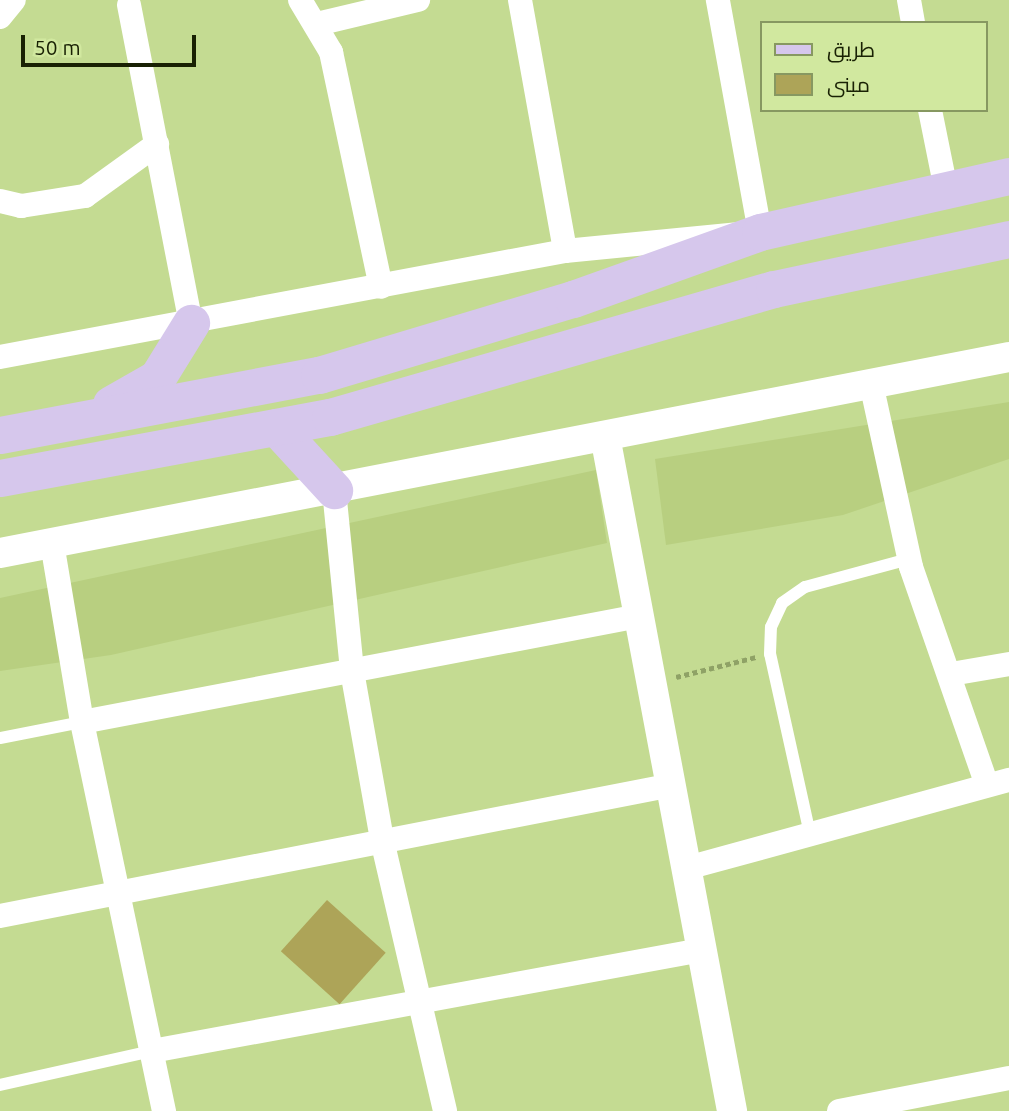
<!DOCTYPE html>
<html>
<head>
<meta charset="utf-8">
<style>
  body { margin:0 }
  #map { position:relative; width:1009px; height:1111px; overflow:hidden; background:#c4db92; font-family:Ubuntu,Cairo,sans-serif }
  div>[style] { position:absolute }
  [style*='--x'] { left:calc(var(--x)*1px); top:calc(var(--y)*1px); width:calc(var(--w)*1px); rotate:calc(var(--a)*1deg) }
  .built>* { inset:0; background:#b8cf80 }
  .building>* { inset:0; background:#ada458; transform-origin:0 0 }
  .path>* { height:4.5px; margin-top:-2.25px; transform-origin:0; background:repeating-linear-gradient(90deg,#8fa266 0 5px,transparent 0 8.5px) }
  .service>* { height:12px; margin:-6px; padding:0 6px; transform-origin:6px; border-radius:6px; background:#fff }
  .minor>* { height:24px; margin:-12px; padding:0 12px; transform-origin:12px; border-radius:12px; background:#fff }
  .tertiary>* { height:30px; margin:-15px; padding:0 15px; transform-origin:15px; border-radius:15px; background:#fff }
  .primary>* { height:37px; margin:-18.5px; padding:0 18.5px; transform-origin:18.5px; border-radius:18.5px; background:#d6c7ec }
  span { translate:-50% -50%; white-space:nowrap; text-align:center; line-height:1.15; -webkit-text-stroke:7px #d1e89f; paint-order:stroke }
  .legend { position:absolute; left:760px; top:21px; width:228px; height:91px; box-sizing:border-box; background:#d1e89f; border:2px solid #879861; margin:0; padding:9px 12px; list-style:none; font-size:21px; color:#192104 }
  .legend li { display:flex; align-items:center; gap:14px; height:35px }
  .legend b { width:35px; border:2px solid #879861 }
  .scale { position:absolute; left:21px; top:35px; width:175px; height:32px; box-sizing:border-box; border:4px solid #192104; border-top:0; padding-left:9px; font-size:21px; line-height:24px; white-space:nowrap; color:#192104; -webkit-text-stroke:5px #d1e89f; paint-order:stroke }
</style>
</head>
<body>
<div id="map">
  <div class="built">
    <div style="clip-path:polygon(1009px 402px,1009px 459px,843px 515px,666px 545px,655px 459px)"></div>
    <div style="clip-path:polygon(596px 470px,607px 543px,111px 655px,0 671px,0 598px)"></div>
  </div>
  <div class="building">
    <div style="left:327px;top:900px;width:79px;height:69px;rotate:42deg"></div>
  </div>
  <div class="path">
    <div style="--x:676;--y:677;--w:82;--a:-14"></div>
  </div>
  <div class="service">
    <div style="--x:0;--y:738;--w:84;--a:-11"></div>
    <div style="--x:810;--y:834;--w:184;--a:-102.5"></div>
    <div style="--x:770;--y:654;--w:27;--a:-88"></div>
    <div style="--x:771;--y:627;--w:26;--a:-65"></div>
    <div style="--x:782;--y:603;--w:28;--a:-35"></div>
    <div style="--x:805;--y:587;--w:108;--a:-15.1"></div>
    <div style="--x:0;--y:1085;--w:156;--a:-12.6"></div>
  </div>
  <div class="minor">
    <div style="--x:300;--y:0;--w:61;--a:59.2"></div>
    <div style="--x:331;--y:52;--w:240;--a:78"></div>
    <div style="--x:520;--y:0;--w:255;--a:79.8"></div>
    <div style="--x:909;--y:0;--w:23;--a:80"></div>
    <div style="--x:129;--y:5;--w:324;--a:79"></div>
    <div style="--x:0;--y:17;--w:22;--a:-51"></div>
    <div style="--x:317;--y:24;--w:104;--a:-13.4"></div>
    <div style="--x:930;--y:110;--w:81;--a:78.6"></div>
    <div style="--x:0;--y:201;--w:22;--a:13"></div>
    <div style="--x:21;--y:206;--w:65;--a:-8.9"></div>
    <div style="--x:85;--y:196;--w:89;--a:-35.8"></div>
    <div style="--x:0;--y:357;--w:575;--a:-10.63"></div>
    <div style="--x:565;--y:251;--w:196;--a:-5.6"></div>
    <div style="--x:760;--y:232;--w:236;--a:-100.3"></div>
    <div style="--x:871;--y:383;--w:188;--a:77.7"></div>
    <div style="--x:911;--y:567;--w:231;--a:70.8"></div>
    <div style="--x:334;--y:490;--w:182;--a:84.3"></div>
    <div style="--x:352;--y:671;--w:172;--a:79.9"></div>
    <div style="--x:382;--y:840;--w:278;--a:76.9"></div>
    <div style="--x:52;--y:543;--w:181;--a:80.5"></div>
    <div style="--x:82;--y:722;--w:398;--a:78.1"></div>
    <div style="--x:951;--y:674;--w:59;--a:-9.8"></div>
    <div style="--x:82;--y:722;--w:567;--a:-10.77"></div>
    <div style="--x:687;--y:868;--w:334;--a:-15.3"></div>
    <div style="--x:0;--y:916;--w:685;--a:-11.03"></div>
    <div style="--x:152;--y:1051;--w:558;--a:-10.42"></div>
    <div style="--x:839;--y:1111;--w:173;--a:-11"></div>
  </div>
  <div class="tertiary">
    <div style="--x:605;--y:436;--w:687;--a:79.34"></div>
    <div style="--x:0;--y:553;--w:1028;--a:-10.99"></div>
  </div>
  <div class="primary">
    <div style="--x:111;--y:404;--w:53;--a:-29.5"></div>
    <div style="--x:157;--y:378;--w:65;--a:-58.3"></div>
    <div style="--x:276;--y:427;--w:86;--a:47.4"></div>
    <div style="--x:0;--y:435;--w:325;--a:-10.7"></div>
    <div style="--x:319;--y:375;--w:265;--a:-16.7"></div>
    <div style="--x:573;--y:299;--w:199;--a:-19.7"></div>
    <div style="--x:760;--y:232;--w:255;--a:-12.7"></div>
    <div style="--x:0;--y:478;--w:336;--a:-10.5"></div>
    <div style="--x:330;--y:417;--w:462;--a:-16.1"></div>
    <div style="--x:774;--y:289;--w:240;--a:-12"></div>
  </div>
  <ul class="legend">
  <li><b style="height:9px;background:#d6c7ec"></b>طريق</li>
  <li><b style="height:19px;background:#ada458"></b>مبنى</li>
  </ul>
  <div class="scale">50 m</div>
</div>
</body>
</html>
